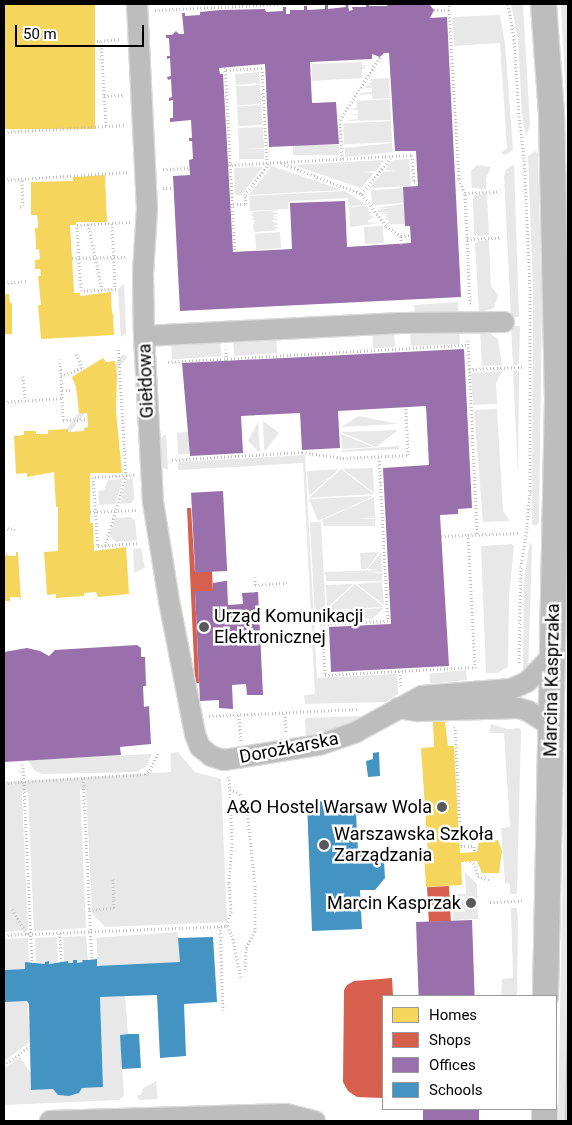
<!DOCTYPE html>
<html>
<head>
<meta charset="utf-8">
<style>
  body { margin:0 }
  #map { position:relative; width:572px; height:1125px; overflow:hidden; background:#fff; font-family:Roboto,sans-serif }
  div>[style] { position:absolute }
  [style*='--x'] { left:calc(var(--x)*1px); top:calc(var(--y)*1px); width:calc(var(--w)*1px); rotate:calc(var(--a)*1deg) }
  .green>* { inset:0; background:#e8e8e8; transform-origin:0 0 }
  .homes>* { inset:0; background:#f6d55c; transform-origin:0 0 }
  .shops>* { inset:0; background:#d6604d; transform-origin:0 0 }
  .offices>* { inset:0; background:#9970ab; transform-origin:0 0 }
  .schools>* { inset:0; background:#4393c3 }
  .path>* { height:3px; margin-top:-1.5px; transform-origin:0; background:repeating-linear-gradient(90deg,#c2c2c2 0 1px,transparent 0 3.5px) }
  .roads { filter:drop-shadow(1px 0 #dbdbdb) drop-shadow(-1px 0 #dbdbdb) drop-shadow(0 1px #dbdbdb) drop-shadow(0 -1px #dbdbdb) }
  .minor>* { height:20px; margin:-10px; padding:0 10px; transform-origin:10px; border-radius:10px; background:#bdbdbd }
  .major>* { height:25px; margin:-12.5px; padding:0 12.5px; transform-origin:12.5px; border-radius:12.5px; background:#bdbdbd }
  .tram>* { height:1px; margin:-0.5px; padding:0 0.5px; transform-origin:0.5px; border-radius:0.5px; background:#bdbdbd }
  .dots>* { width:14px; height:14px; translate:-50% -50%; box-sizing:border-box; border:2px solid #fff; border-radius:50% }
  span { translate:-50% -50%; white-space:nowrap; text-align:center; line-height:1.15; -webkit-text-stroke:5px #fff; paint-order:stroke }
  .street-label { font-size:18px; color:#000 }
  .poi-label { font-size:18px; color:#000 }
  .left { translate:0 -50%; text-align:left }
  .right { translate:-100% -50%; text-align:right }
  .frame { position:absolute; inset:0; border:5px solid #000; pointer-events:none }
  .legend { position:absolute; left:382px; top:995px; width:175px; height:115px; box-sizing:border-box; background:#fff; border:1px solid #999; margin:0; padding:6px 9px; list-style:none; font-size:15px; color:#000 }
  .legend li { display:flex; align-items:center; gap:10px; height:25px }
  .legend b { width:25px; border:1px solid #999 }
  .scale { position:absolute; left:15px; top:25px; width:129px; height:22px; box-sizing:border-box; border:2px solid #000; border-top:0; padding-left:6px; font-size:15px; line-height:18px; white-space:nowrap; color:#000; -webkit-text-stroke:4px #fff; paint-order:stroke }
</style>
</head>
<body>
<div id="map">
  <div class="green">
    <div style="clip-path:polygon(511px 4px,523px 4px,530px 125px,526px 137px,522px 115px,518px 39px)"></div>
    <div style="clip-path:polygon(561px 4px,568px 4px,568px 171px,567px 119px)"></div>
    <div style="clip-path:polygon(500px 15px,505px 44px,513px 149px,506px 155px,501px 153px,507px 148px,500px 43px,454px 46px,452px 17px)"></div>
    <div style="clip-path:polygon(362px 62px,362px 65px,369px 66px,362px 67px,367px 68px,362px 69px,362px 78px,312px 81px,312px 64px)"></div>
    <div style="left:259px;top:72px;width:11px;height:24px;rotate:85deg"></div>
    <div style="clip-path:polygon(389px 78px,390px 98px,373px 99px,372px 94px,360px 95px,360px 93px,372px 92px,372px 88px,366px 88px,366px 86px,372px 86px,368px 83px,372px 83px,370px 80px,372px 79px)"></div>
    <div style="left:260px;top:85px;width:19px;height:24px;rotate:87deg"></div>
    <div style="clip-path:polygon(390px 99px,391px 120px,343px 121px,358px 119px,358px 115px,347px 114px,358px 114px,357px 110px,350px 109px,357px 108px,357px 101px)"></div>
    <div style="left:261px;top:105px;width:20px;height:24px;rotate:87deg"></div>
    <div style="left:391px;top:121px;width:21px;height:48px;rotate:87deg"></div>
    <div style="left:263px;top:127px;width:21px;height:25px;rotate:87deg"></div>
    <div style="left:392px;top:143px;width:9px;height:48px;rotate:84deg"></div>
    <div style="left:339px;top:145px;width:10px;height:46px;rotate:90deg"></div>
    <div style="left:264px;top:149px;width:10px;height:25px;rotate:90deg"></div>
    <div style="clip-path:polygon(535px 151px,538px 153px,542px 306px,539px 522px,536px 526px,532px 524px,533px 289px,528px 156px)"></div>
    <div style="clip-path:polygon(409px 159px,411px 186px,370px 188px,383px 172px,396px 171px,385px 170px,393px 160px)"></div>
    <div style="clip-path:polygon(384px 160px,376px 171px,362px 172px,374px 173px,361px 188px,293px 165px)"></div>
    <div style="clip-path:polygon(514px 164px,519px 317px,511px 317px,504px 176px,506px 170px)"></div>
    <div style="clip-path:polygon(477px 165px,491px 167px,486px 179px,486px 189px,472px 188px,471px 171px)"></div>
    <div style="clip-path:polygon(272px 166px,342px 190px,249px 195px)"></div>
    <div style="clip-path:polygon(263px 167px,241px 195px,235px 195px,234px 168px)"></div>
    <div style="left:403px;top:188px;width:15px;height:32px;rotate:86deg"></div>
    <div style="clip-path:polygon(345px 191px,367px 205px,348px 206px,348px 198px,288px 201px,288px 209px,250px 211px,249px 196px)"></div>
    <div style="clip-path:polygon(487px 194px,489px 235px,478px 236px,474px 234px,473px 198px,475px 195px)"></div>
    <div style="clip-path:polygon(404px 204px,405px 224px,387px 224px,389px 221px,385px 219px,389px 217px,383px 216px,389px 215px,380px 213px,389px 212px,378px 212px,378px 210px,388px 208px,376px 208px)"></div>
    <div style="clip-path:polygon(367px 206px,369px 209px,368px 212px,372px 212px,368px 215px,375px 216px,368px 218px,376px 217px,368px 220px,368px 222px,379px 223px,350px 227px,349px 207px)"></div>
    <div style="clip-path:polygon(279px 210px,272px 212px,279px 213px,273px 216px,279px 216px,273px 217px,279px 220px,273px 220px,273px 222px,279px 224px,273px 226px,280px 228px,273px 229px,280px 230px,255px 232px,253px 228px,255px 220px,251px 220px,254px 217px,250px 215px,254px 213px,250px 212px)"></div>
    <div style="left:383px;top:226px;width:17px;height:19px;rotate:87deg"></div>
    <div style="left:280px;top:232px;width:16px;height:25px;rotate:86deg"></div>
    <div style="clip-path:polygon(489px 240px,491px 286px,498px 295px,494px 308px,479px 313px,475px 244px,478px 241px)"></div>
    <div style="clip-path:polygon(124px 284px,126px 333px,121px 337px,118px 289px)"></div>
    <div style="left:458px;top:302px;width:13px;height:44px;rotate:86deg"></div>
    <div style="clip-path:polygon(511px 326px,520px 326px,519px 363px,517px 365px,513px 365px)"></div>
    <div style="clip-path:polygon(410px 330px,459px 331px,460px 344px,411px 346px)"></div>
    <div style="left:394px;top:331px;width:16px;height:22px;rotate:86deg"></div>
    <div style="clip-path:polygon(480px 332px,491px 334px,498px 339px,502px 365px,482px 366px)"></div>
    <div style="left:276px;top:337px;width:16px;height:43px;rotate:86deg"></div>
    <div style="left:220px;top:340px;width:16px;height:49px;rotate:86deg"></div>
    <div style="left:123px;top:354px;width:5px;height:108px;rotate:37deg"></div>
    <div style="clip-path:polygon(517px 370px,519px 372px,518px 475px,513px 371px)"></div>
    <div style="clip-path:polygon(502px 371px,496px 383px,497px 404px,473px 405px,471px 373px)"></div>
    <div style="clip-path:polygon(497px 409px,503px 511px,510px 521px,483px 522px,474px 410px)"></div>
    <div style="clip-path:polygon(359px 416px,398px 424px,341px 427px)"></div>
    <div style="clip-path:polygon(263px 421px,279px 433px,265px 451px,264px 449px)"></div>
    <div style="clip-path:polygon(258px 422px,260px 453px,248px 441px)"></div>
    <div style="clip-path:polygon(398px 430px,376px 447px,341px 432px)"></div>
    <div style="left:188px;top:432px;width:22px;height:11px;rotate:87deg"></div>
    <div style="clip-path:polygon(166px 434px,168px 470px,160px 466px,159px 439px)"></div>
    <div style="clip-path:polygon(341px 434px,373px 447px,342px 449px)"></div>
    <div style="clip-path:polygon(399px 446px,399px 449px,342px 452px,342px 450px)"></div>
    <div style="clip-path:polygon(305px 455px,317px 678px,397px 674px,398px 694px,386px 702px,305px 704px,304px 695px,315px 694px,303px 463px,178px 470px,178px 462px)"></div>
    <div style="clip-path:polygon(373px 468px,374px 493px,343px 469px)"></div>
    <div style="clip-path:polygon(339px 469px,309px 496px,307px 471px)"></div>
    <div style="clip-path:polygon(341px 469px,374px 494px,309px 498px)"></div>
    <div style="clip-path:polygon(123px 479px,115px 504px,99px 505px,98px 491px,104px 490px,108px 480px)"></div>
    <div style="clip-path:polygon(127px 479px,133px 479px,134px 499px,131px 503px,120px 504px)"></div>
    <div style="clip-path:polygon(374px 496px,318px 521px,309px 499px)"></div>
    <div style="clip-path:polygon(374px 497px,375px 518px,322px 521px,325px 519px)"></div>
    <div style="clip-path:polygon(131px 517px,135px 521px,137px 540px,116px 542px,110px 536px,115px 518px)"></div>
    <div style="left:375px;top:519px;width:7px;height:52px;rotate:90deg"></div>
    <div style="left:321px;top:522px;width:99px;height:11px;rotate:87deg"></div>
    <div style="clip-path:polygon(530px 541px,532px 547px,528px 675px,523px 681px,524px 580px)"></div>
    <div style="clip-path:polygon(512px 544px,514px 546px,509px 597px,508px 667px,497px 673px,486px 673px,481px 546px)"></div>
    <div style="clip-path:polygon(141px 548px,145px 568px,134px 573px,133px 549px)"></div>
    <div style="clip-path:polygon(379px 552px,367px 569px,361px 569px,360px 553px)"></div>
    <div style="clip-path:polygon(381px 552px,382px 572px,325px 575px,325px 572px,379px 570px,368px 569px)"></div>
    <div style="left:382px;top:573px;width:8px;height:56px;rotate:90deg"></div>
    <div style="clip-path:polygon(382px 582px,384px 605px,357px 584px)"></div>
    <div style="clip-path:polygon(353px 584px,327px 608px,326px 585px)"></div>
    <div style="clip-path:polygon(355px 584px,384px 607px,327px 610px)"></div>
    <div style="clip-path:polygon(384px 608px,372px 619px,327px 611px)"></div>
    <div style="clip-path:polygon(327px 612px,366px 620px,328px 621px)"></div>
    <div style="clip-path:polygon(568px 617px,568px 1121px,558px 1121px,560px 1012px)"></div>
    <div style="left:466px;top:670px;width:10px;height:37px;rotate:84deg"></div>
    <div style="clip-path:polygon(363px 716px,327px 734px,306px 738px,305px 719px,307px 718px)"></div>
    <div style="clip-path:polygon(491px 724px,507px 729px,519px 728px,521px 731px,517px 894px,510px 894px,510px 884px,505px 883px,501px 828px,510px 827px,504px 733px,489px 733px)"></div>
    <div style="clip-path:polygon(178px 752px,195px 772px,221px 779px,227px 922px,105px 927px,92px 913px,86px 789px,80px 789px,86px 928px,34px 931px,28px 792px,22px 793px,28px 930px,4px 932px,4px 782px,171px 772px,171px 753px)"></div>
    <div style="clip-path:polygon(152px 754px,146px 767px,136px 772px,42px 774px,34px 770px,28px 760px)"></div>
    <div style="clip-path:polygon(465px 872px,477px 884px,478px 919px,453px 920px,452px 894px,466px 894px)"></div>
    <div style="clip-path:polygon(511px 908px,517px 908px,518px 923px,517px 996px,501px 996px,502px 979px,513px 978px)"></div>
    <div style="left:178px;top:932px;width:30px;height:82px;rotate:86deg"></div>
    <div style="clip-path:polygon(86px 936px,88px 960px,83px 960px,83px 962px,77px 963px,77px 960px,68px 963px,68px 961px,64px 961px,63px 937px)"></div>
    <div style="clip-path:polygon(57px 937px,58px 961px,49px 964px,49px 961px,45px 962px,45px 964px,36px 962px,35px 938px)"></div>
    <div style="clip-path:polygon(28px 938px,29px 962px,25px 963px,25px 969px,4px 970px,4px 939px)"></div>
    <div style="clip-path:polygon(125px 996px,128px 1034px,120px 1035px,124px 1096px,119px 1100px,4px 1105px,4px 1069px,20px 1057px,31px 1073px,31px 1090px,53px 1089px,58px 1095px,69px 1096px,79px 1093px,82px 1088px,103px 1087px,100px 997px)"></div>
    <div style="clip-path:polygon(27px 1001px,30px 1042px,4px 1061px,4px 1002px)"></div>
    <div style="clip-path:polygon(156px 1081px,158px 1099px,139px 1100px,137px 1095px,141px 1095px,143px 1088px)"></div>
  </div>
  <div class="homes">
    <div style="left:4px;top:4px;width:91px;height:125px"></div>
    <div style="clip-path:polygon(105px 175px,107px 222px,76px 222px,76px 225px,70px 225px,73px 275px,74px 293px,80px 293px,80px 296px,111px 292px,112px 314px,115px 315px,113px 316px,114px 335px,41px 339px,38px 305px,41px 305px,38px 276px,41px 276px,40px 269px,35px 269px,35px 260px,40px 259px,39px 249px,36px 250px,36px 247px,35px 228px,38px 228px,38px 222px,37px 215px,31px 215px,31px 182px,73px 181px,73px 177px)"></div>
    <div style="clip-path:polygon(4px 294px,9px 294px,10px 303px,12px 303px,12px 334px,4px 334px)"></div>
    <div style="clip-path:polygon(103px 358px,106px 362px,115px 361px,117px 375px,116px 411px,122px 473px,90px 473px,90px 523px,93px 523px,94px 551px,126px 547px,129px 594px,98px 597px,96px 592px,84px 593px,84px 596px,56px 598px,56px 594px,47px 595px,44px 552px,58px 551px,58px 507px,56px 507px,54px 472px,27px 477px,27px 473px,16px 474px,14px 436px,24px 435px,24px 431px,36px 431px,36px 434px,48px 434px,48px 430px,68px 429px,68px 432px,84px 431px,84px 428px,88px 427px,87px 413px,79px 413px,76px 387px,72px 377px)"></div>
    <div style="clip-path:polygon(6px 552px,8px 556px,16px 556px,16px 552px,18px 552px,21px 600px,19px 597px,10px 597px,10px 601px,4px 601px,4px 556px,6px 556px)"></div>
    <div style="clip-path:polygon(433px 722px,445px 722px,448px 746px,454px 746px,460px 853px,477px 852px,479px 841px,488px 841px,498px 840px,502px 851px,499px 873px,482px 873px,477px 861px,461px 862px,462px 885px,426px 887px,424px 854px,428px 854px,421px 748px,434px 747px)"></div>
  </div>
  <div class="shops">
    <div style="clip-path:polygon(187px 508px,191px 508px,195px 572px,212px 571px,213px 591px,195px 591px,199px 683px,195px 683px)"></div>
    <div style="left:449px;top:886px;width:35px;height:22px;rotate:87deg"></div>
    <div style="clip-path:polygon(392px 978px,393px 996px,383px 996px,383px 1098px,357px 1097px,348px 1091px,343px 1082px,344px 990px,347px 985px,354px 981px)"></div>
  </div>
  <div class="offices">
    <div style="clip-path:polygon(evenodd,345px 4px,348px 4px,349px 11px,353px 10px,352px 7px,366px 7px,366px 4px,369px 4px,369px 6px,387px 6px,388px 4px,429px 4px,434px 10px,430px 18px,447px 17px,461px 297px,180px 311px,173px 176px,190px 175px,189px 160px,193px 159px,192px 141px,189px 141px,189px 138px,192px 138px,191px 120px,170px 122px,170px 118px,173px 118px,173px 100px,169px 101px,169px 98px,172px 97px,171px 79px,168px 80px,167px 77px,171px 76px,170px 58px,167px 59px,167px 56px,170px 56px,169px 38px,166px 38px,166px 35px,172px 35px,176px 31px,179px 34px,184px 34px,182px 13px,185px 13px,185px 16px,200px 15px,200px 12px,220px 10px,265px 9px,266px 12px,283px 11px,283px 7px,286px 7px,286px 14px,290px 14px,290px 10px,304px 10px,304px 6px,307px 6px,307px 10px,325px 9px,325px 5px,328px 5px,328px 9px,346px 7px,345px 4px,384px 53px,389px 53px,395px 151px,416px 151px,418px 186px,403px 187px,405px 226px,410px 226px,411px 243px,347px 247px,345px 201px,290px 203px,292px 249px,233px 252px,223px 74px,220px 74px,219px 68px,265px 64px,269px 147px,339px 144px,336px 102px,312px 103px,310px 62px,372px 59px,372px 54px,380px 57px,384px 53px)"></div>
    <div style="clip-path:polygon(464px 349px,472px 508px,458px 509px,458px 514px,440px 515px,449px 666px,331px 672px,329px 627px,391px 624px,383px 468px,429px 465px,426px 406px,338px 411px,340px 448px,302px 450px,300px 413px,241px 416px,243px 453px,190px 456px,182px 363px)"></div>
    <div style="left:223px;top:491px;width:80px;height:32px;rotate:87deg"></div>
    <div style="clip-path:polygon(225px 581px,227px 581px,228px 605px,243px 604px,242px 593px,258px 592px,263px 695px,247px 695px,246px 684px,232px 685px,233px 709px,219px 708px,219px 700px,200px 701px,195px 591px,213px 591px,213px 583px)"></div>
    <div style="clip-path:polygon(137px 645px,141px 648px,141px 657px,145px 657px,146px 686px,143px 686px,144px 707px,149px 706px,151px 744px,120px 747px,121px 755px,4px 762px,4px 652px,27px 648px,40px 651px,49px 656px,55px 650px)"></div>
    <div style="left:472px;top:920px;width:76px;height:56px;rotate:88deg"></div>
    <div style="left:423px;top:1109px;width:56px;height:12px"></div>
  </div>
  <div class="schools">
    <div style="clip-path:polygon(379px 752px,380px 776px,368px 777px,366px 761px,373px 759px,373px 753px)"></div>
    <div style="clip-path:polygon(327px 801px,327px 815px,356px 813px,358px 851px,373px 851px,384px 861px,385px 878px,375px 890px,360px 890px,362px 929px,312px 931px,307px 802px)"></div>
    <div style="clip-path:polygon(213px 937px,217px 1002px,184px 1004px,186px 1056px,160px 1058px,157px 995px,100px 997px,103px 1087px,82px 1088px,79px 1093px,69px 1096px,58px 1095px,53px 1089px,31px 1090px,29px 1004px,27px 1001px,4px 1002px,4px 970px,25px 969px,25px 962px,45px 964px,45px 962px,49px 961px,49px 964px,68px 961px,68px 963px,73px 963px,73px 960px,77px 960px,77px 963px,83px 962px,82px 960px,88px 960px,97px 959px,97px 966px,180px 962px,178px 938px)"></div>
    <div style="clip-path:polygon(128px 1034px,139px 1034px,141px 1068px,122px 1069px,120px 1035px)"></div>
  </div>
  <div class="path">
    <div style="--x:508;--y:4;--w:36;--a:80"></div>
    <div style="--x:514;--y:39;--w:77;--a:86.3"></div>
    <div style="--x:519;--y:116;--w:41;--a:83"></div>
    <div style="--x:524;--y:157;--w:133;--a:87.4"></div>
    <div style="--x:530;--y:290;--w:201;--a:90"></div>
    <div style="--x:530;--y:491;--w:37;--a:95"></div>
    <div style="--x:527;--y:528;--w:39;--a:99"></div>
    <div style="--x:521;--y:567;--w:97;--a:91.2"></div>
    <div style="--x:155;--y:10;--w:129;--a:-2.7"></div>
    <div style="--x:434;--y:10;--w:15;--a:0"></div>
    <div style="--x:449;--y:10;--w:6;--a:-90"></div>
    <div style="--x:449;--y:10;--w:169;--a:86.6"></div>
    <div style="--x:459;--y:179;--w:15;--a:67"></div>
    <div style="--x:97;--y:41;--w:24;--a:-5"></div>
    <div style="--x:101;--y:41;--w:85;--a:86.6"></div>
    <div style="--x:225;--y:67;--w:185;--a:86.9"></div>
    <div style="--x:226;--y:70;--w:36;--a:-3"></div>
    <div style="--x:262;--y:68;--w:95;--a:87"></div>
    <div style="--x:104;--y:96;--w:19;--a:-3"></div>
    <div style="--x:4;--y:132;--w:121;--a:-3.3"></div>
    <div style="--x:342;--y:159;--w:39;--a:-93"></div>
    <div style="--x:340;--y:120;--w:75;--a:-57.6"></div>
    <div style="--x:281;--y:163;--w:87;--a:20.9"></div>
    <div style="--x:362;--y:194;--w:40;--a:53"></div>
    <div style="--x:386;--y:226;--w:18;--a:34"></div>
    <div style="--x:401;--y:236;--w:10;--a:-6"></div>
    <div style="--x:228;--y:165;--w:184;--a:-3.1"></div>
    <div style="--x:412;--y:155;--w:27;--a:86"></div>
    <div style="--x:414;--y:182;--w:4;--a:-14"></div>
    <div style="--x:163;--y:169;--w:27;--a:-2"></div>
    <div style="--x:4;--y:180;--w:124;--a:-3.7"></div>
    <div style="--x:163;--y:188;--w:10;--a:0"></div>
    <div style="--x:362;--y:194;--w:48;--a:-51.7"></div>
    <div style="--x:233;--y:204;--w:13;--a:0"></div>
    <div style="--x:246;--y:204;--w:9;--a:-96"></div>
    <div style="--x:245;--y:195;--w:40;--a:-53"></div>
    <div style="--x:20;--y:207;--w:3;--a:-18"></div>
    <div style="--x:23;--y:206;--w:27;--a:-92"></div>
    <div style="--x:112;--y:223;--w:65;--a:87.4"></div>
    <div style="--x:88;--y:224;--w:67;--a:78"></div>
    <div style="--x:401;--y:236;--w:8;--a:90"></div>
    <div style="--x:467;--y:239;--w:33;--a:-2"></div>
    <div style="--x:72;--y:258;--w:55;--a:-1"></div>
    <div style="--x:4;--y:283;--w:24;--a:-5"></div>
    <div style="--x:116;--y:289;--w:35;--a:177"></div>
    <div style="--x:81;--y:291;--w:66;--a:-93.5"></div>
    <div style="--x:77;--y:225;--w:53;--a:-3.2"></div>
    <div style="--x:470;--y:304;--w:111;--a:-92.6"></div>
    <div style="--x:465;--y:193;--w:33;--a:-2"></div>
    <div style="--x:468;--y:340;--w:194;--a:87.3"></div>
    <div style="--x:226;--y:349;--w:12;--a:90"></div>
    <div style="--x:168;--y:362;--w:299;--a:-3.3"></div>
    <div style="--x:469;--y:369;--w:54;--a:-2.1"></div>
    <div style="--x:23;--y:376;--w:25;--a:85"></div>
    <div style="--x:61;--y:376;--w:22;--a:-21"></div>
    <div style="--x:82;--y:368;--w:16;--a:-112"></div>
    <div style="--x:62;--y:390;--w:11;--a:0"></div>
    <div style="--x:62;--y:398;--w:22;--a:87"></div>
    <div style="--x:63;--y:420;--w:23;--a:-2"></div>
    <div style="--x:4;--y:402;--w:58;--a:-3.9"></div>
    <div style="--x:62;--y:398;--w:39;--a:-93"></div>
    <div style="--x:379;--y:457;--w:164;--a:86.9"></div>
    <div style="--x:388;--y:621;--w:66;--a:177.4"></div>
    <div style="--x:322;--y:624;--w:51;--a:86.6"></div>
    <div style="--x:325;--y:675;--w:150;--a:-3.1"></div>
    <div style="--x:172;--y:460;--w:130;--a:-3.5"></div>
    <div style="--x:302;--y:452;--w:41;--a:8.3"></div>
    <div style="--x:343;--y:458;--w:65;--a:-2.6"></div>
    <div style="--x:408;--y:455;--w:48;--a:-92.4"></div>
    <div style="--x:134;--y:475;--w:41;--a:177.2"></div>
    <div style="--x:93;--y:477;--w:69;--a:85.9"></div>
    <div style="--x:98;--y:546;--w:42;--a:-4.1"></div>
    <div style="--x:90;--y:512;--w:47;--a:-2.4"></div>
    <div style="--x:4;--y:528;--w:11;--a:5"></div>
    <div style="--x:441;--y:536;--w:27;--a:-2"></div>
    <div style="--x:105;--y:546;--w:73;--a:-73.3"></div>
    <div style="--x:126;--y:476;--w:129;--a:-93.5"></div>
    <div style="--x:255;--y:577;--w:8;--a:90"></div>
    <div style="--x:255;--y:585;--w:32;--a:-4"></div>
    <div style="--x:475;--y:668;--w:133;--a:-93"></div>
    <div style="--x:468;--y:535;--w:51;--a:-2.2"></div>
    <div style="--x:400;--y:671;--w:17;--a:87"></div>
    <div style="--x:285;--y:713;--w:19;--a:87"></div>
    <div style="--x:239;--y:715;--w:26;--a:86"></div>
    <div style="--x:209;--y:716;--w:148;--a:-2.7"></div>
    <div style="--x:455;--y:726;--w:120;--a:87.1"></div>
    <div style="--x:461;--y:846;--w:13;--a:0"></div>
    <div style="--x:474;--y:846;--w:6;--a:90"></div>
    <div style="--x:23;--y:764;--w:198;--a:87.4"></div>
    <div style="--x:229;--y:776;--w:67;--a:87.4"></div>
    <div style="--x:232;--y:843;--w:40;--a:94.3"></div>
    <div style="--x:229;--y:883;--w:28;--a:86"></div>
    <div style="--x:231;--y:911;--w:16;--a:105"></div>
    <div style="--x:227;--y:926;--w:10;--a:61"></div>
    <div style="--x:232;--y:935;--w:45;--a:78.4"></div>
    <div style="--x:83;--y:778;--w:181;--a:87.2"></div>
    <div style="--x:4;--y:783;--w:141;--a:-3.7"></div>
    <div style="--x:145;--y:774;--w:6;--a:-39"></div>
    <div style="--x:150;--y:770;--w:19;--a:-65"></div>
    <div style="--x:230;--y:789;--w:11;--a:27"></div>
    <div style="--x:240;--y:794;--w:18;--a:68"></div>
    <div style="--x:247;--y:811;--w:74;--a:83.8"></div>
    <div style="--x:255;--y:885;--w:46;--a:90"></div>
    <div style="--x:255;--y:931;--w:19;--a:118"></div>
    <div style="--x:246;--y:948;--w:23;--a:92"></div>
    <div style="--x:470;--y:861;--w:7;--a:45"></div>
    <div style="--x:475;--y:866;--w:10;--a:73"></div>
    <div style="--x:478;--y:876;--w:12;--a:20"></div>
    <div style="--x:490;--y:902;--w:32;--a:-2"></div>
    <div style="--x:12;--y:909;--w:29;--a:59"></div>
    <div style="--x:89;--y:910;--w:25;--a:-5"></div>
    <div style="--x:114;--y:908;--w:29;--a:-92"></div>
    <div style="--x:220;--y:926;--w:84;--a:88"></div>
    <div style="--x:60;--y:933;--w:28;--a:88"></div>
    <div style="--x:4;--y:935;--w:223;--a:-2.3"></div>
    <div style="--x:4;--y:1065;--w:32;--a:-36"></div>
  </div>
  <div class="roads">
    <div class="minor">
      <div style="--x:137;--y:4;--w:204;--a:87.2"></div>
      <div style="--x:147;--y:208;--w:66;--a:93.5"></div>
      <div style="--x:143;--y:274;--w:62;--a:89.1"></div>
      <div style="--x:144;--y:336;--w:166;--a:86.9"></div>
      <div style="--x:153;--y:502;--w:100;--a:80.8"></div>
      <div style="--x:169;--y:601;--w:136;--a:78.9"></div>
      <div style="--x:195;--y:734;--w:14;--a:69"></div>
      <div style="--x:200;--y:747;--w:14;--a:39"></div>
      <div style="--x:211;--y:756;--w:14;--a:17"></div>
      <div style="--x:224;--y:760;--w:96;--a:-9"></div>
      <div style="--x:319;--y:745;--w:39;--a:-19"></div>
      <div style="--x:356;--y:732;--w:75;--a:-28.6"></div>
      <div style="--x:422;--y:696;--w:89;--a:-4.5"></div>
      <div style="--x:511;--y:689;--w:17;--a:-24"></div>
      <div style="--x:527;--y:682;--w:36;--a:-46"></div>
      <div style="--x:144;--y:336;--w:257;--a:-2.9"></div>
      <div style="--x:401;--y:323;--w:103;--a:-0.6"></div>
      <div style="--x:398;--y:708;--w:20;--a:9"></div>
      <div style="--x:418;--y:711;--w:100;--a:-1.7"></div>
      <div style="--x:518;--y:708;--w:10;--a:17"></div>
      <div style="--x:528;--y:711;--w:27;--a:33"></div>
      <div style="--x:50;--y:1121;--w:236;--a:-1.7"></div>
      <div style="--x:286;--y:1114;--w:30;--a:14"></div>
    </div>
    <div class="major">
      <div style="--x:543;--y:4;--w:109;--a:85.8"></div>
      <div style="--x:551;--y:113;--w:284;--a:88.8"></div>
      <div style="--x:557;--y:397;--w:599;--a:91.15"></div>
      <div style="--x:544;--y:1121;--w:12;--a:-90"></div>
    </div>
  </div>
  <div class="tram">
    <div style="--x:565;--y:1121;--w:163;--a:-88.9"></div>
  </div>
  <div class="dots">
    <div style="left:204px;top:627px;background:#595959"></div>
    <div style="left:442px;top:807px;background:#595959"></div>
    <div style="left:324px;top:845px;background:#595959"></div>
    <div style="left:471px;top:903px;background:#595959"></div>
  </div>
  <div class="street-label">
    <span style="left:146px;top:381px;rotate:-92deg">Giełdowa</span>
    <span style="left:552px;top:680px;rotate:-89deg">Marcina Kasprzaka</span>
    <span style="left:289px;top:748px;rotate:-11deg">Dorożkarska</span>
  </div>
  <div class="poi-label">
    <span class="left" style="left:214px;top:627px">Urząd Komunikacji<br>Elektronicznej</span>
    <span class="right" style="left:432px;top:807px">A&amp;O Hostel Warsaw Wola</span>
    <span class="left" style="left:334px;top:845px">Warszawska Szkoła<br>Zarządzania</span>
    <span class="right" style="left:461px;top:903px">Marcin Kasprzak</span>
  </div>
  <div class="frame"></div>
  <ul class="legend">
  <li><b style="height:14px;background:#f6d55c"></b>Homes</li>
  <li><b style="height:14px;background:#d6604d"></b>Shops</li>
  <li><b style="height:14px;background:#9970ab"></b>Offices</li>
  <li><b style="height:14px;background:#4393c3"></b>Schools</li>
  </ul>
  <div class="scale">50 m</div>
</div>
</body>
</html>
